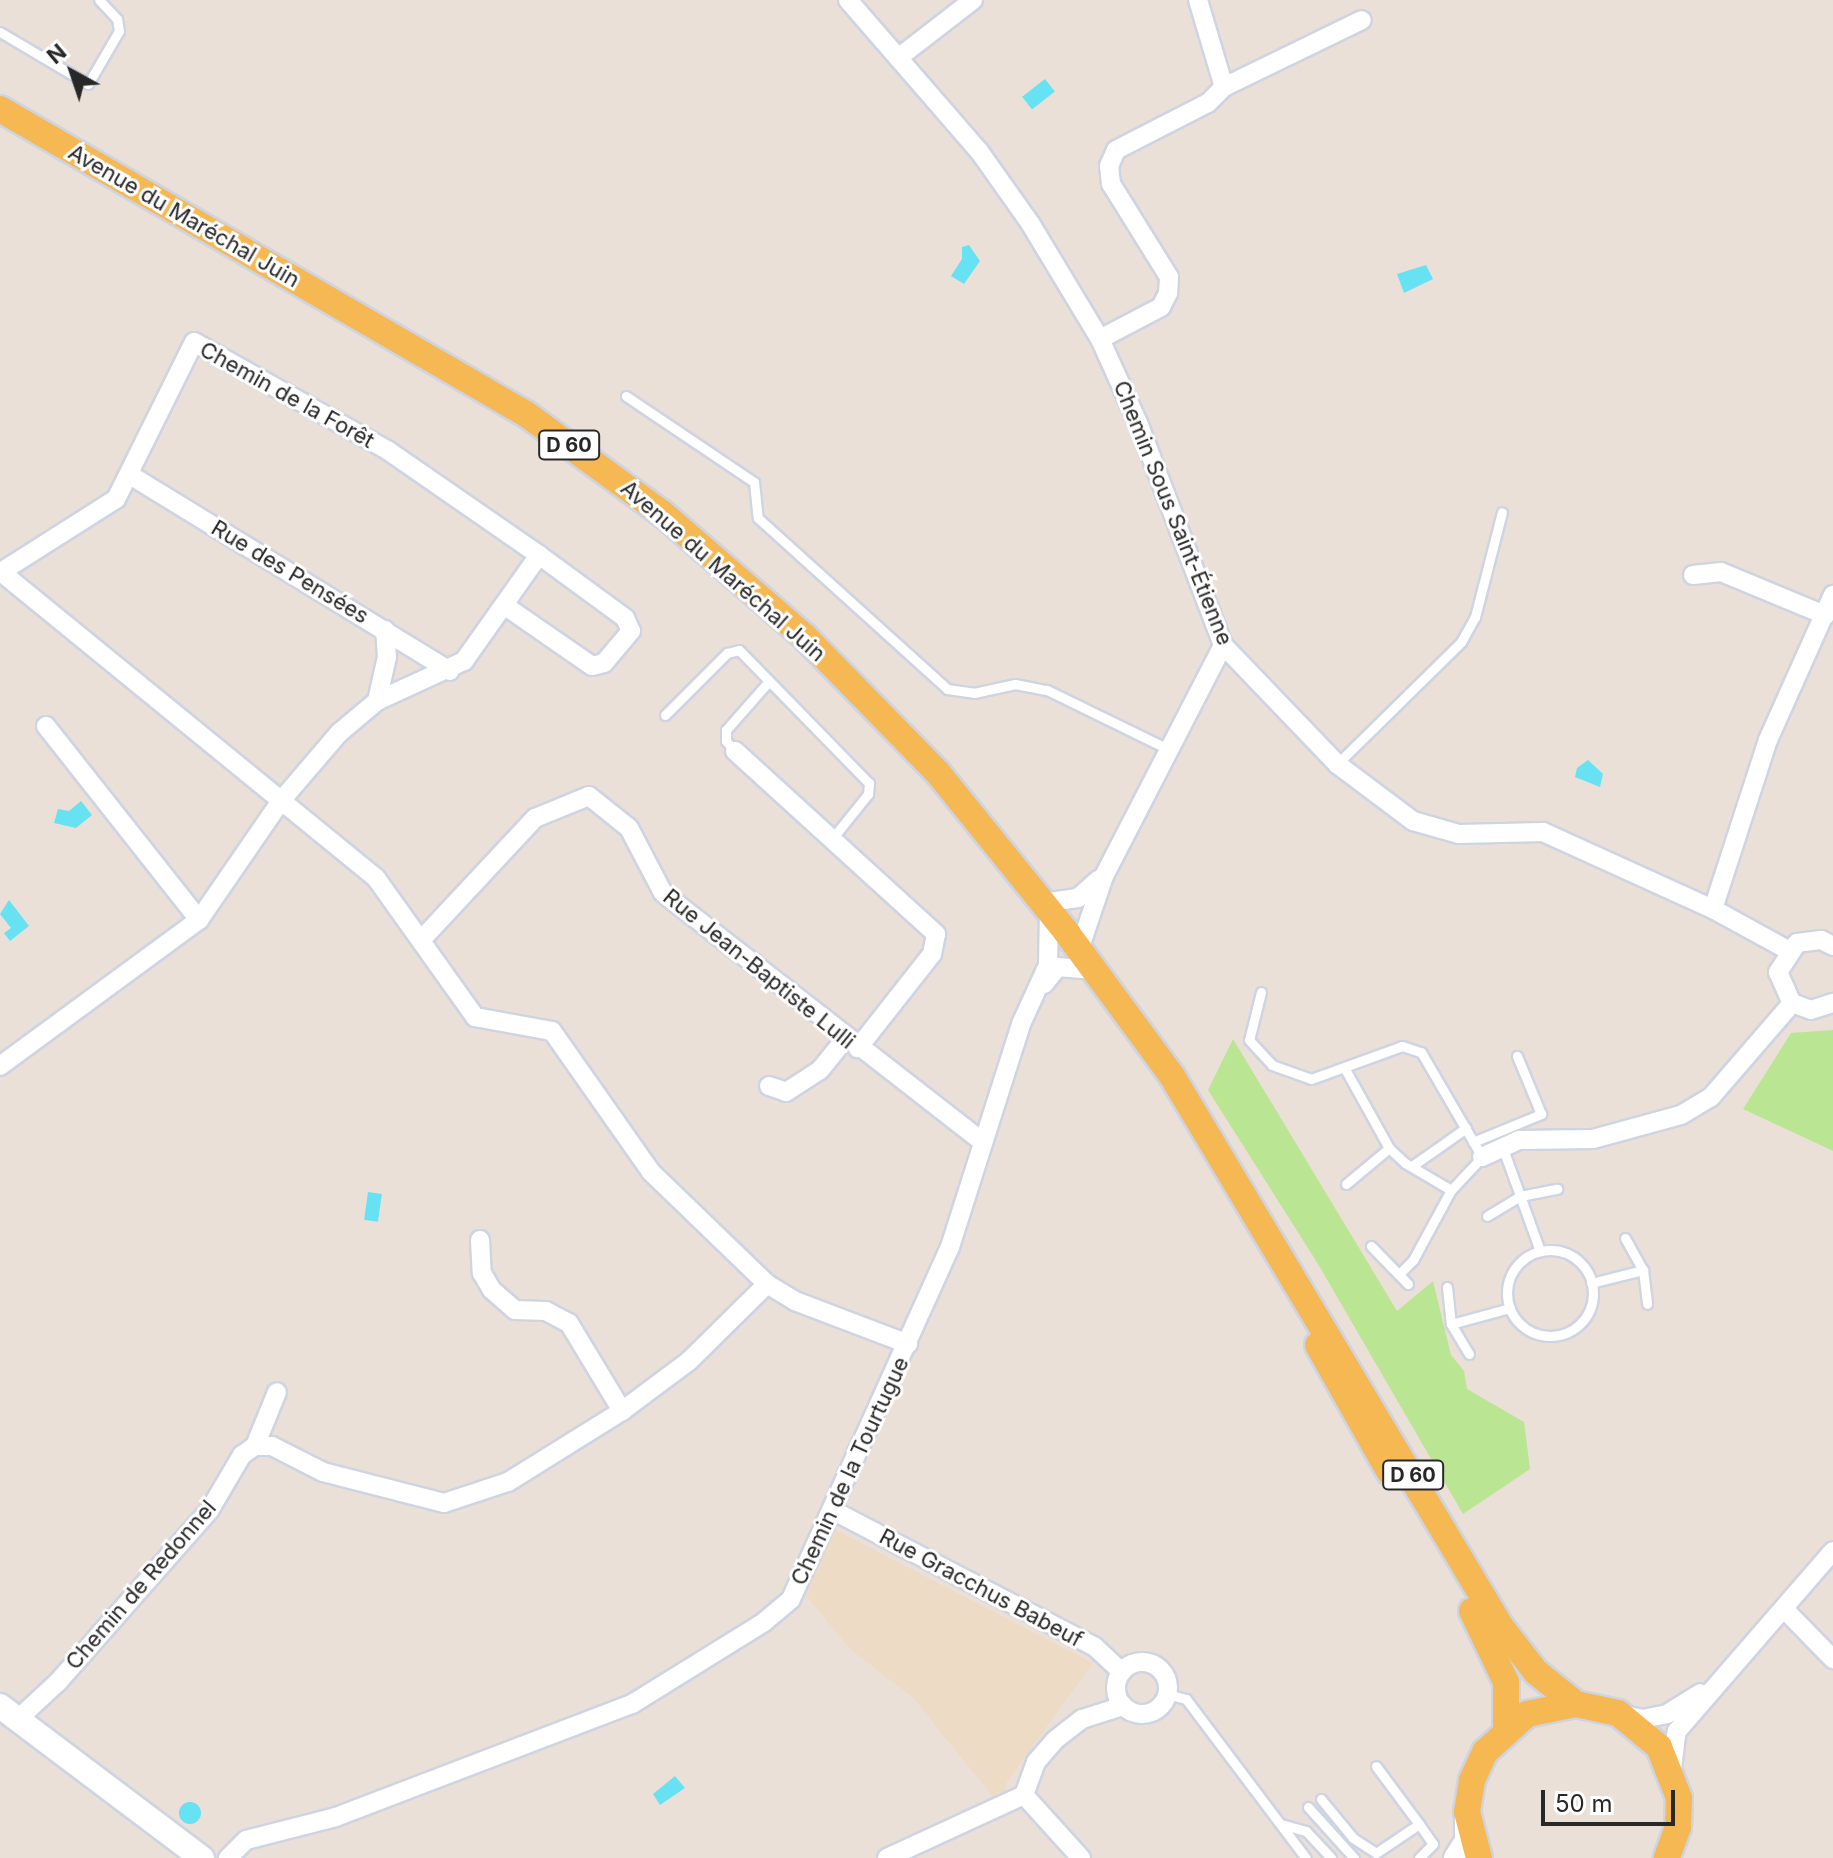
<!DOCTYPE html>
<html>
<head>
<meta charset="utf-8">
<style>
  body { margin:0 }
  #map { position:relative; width:1833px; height:1858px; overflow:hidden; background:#ebe0d8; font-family:Inter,sans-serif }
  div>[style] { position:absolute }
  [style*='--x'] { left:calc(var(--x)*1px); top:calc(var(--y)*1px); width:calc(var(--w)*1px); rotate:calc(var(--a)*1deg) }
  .education>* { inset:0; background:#eedbc6 }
  .green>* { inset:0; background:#bae592 }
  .water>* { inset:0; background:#66e2f3; transform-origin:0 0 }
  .round { border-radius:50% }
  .roads { filter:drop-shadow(2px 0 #ced4e2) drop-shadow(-2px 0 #ced4e2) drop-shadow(0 2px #ced4e2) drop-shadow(0 -2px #ced4e2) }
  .lane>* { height:9px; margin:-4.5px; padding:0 4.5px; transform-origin:4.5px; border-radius:4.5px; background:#fff }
  .lane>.ring { margin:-4.5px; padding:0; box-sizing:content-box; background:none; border:9px solid #fff; border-radius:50% }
  .street>* { height:18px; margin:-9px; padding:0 9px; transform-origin:9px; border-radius:9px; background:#fff }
  .street>.ring { margin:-9px; padding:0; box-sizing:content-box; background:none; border:18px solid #fff; border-radius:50% }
  .secondary>* { height:24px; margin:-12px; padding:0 12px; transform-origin:12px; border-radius:12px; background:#fff }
  .primary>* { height:26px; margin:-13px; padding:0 13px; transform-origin:13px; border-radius:13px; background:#f6b853 }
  span { translate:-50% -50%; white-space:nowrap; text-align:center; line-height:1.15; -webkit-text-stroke:6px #fff; paint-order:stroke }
  .shield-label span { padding:2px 6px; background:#fff; border:2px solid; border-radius:6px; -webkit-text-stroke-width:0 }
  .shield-label { font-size:20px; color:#282828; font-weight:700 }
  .street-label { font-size:22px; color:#282828 }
  .north { position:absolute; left:32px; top:32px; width:80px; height:80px; -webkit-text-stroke:6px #fff; paint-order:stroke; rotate:320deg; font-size:22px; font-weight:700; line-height:32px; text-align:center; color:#282828 }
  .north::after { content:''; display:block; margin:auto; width:28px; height:36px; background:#282828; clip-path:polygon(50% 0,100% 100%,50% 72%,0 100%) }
  .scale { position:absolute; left:1541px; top:1790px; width:134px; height:36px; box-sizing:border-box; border:4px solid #282828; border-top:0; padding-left:10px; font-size:24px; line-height:28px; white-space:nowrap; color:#282828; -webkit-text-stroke:6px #fff; paint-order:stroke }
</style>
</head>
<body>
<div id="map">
  <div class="education">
    <div style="clip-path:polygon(834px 1529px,1093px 1663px,1007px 1782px,1001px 1807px,913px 1698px,850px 1649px,806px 1596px)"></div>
  </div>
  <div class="green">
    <div style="clip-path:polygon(1833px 1030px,1833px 1151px,1743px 1109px,1791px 1033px)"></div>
    <div style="clip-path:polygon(1233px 1039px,1397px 1311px,1433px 1281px,1451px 1355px,1464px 1371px,1467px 1389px,1524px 1422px,1530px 1469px,1463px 1514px,1318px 1264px,1208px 1090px)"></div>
  </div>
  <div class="water">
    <div style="left:1045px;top:79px;width:16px;height:29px;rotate:52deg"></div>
    <div style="clip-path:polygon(969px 245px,980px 261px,964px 284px,951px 276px,962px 259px,962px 247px)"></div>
    <div style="clip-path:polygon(1426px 265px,1433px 279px,1404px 293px,1397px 274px)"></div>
    <div style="clip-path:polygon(1588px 760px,1603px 774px,1600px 787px,1575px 777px,1577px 768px)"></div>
    <div style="clip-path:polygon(81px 801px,92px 815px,76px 828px,54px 823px,58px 809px,69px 811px)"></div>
    <div style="clip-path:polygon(9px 900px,29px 926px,10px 941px,4px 933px,11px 928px,0 914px)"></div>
    <div style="left:368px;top:1192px;width:14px;height:28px;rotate:8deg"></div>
    <div style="clip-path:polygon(675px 1776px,685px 1788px,660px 1805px,653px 1794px)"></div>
    <div class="round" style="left:179px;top:1802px;width:22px;height:22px"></div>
  </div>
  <div class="roads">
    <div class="lane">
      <div style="--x:0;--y:32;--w:102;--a:30.6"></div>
      <div style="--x:88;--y:84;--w:61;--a:-59.7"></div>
      <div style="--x:119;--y:31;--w:12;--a:-99"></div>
      <div style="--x:117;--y:19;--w:26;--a:-133"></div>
      <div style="--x:626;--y:396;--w:154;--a:33.9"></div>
      <div style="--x:754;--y:482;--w:36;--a:84"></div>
      <div style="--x:758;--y:518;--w:255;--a:42.1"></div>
      <div style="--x:947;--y:689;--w:27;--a:8"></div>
      <div style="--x:974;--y:693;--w:42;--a:-12.4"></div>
      <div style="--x:1015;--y:684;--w:33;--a:11"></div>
      <div style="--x:1047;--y:690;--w:135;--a:26"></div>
      <div style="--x:665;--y:715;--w:88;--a:-45"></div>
      <div style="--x:727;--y:653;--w:12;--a:-14"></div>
      <div style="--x:739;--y:650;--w:186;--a:45.7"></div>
      <div style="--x:869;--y:783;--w:11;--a:95"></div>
      <div style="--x:868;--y:794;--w:59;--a:128.8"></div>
      <div style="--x:735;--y:751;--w:13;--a:-132"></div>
      <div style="--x:726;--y:741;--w:11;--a:-90"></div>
      <div style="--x:726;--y:730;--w:65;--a:-48.7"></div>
      <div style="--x:1337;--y:764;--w:174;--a:-44.5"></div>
      <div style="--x:1461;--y:642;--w:29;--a:-61"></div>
      <div style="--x:1475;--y:617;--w:108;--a:-75.6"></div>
      <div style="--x:1261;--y:992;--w:49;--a:104"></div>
      <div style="--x:1249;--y:1040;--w:34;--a:47"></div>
      <div style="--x:1272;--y:1065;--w:41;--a:19.7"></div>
      <div style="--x:1311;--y:1079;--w:97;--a:-19.9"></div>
      <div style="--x:1402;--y:1046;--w:20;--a:18"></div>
      <div style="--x:1421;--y:1052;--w:121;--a:59.8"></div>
      <div style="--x:1482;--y:1157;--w:45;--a:133.2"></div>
      <div style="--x:1451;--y:1190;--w:53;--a:-149.6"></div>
      <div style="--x:1405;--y:1163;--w:22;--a:-137"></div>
      <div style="--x:1389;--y:1148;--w:90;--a:-119.1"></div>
      <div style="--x:1473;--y:1142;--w:74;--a:-22.4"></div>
      <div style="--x:1541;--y:1114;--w:63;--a:-112.5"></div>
      <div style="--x:1502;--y:1146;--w:112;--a:70.1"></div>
      <div style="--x:1412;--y:1166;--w:66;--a:-35.1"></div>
      <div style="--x:1346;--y:1184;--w:56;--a:-39.9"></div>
      <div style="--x:1487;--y:1216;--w:39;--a:-31"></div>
      <div style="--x:1520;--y:1196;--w:38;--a:-11"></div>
      <div style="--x:1625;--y:1238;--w:37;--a:61"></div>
      <div style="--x:1643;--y:1270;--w:34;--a:83"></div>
      <div style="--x:1371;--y:1246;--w:53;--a:45.8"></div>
      <div class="ring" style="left:1507px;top:1250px;width:77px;height:77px"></div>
      <div style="--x:1399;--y:1274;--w:20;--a:-45"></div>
      <div style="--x:1413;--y:1260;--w:80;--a:-61.5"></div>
      <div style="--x:1591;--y:1283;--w:54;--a:-14"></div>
      <div style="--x:1447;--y:1287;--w:37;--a:84"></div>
      <div style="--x:1451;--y:1324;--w:35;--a:59"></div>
      <div style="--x:1451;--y:1324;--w:61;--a:-15.2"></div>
      <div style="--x:1167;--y:1694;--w:20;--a:15"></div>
      <div style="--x:1186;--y:1699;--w:199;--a:53"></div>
      <div style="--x:1321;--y:1799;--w:50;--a:50.6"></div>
      <div style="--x:1353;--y:1838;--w:27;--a:33"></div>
      <div style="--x:1376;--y:1853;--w:52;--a:-34"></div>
      <div style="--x:1419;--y:1824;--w:72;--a:-126.6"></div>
      <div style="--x:1308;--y:1807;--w:69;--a:48"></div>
      <div style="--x:1281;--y:1824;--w:26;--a:16"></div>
      <div style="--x:1306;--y:1831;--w:37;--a:47"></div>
      <div style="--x:1419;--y:1824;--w:24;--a:55"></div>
      <div style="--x:1433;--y:1844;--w:20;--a:135"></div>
    </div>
    <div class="street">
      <div style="--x:848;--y:0;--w:200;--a:49.1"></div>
      <div style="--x:979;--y:151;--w:88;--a:54.7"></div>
      <div style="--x:1030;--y:223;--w:135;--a:58.9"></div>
      <div style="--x:1100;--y:339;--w:94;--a:65.6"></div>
      <div style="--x:1139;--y:425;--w:235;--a:69.1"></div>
      <div style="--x:1223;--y:645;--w:165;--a:46.2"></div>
      <div style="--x:1337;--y:764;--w:95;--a:36.9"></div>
      <div style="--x:1413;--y:821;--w:48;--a:15.8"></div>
      <div style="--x:1459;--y:834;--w:84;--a:-1.4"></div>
      <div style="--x:1543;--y:832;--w:187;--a:24.4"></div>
      <div style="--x:1713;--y:909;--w:85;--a:28.7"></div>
      <div style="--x:1198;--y:0;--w:91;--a:73.4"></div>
      <div style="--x:898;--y:58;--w:95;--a:-37.7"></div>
      <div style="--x:1100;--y:339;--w:69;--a:-27.7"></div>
      <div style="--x:1161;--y:307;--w:16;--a:-63"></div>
      <div style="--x:1168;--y:293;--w:16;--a:-86"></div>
      <div style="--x:1169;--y:277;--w:110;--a:-121.9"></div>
      <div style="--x:1111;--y:184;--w:18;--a:-96"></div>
      <div style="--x:1109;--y:166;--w:17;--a:-66"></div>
      <div style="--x:1116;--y:150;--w:103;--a:-27.1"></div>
      <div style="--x:1208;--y:103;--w:23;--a:-45"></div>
      <div style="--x:1224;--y:87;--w:153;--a:-25.9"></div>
      <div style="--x:130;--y:475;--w:375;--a:31.5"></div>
      <div style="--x:539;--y:555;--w:183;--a:-145.3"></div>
      <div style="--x:389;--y:451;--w:223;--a:-150.8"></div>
      <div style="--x:194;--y:342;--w:175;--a:116.4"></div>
      <div style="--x:116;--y:499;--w:136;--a:147.6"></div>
      <div style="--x:1;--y:572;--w:484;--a:39.2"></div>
      <div style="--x:376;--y:878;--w:171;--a:54.5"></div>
      <div style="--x:475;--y:1017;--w:78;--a:10.3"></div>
      <div style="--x:552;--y:1031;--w:172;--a:54.9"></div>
      <div style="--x:651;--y:1172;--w:161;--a:44"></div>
      <div style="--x:1693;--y:575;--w:28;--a:-6"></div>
      <div style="--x:1721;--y:572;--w:113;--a:22.5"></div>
      <div style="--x:377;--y:701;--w:45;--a:-77.2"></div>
      <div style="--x:387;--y:657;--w:27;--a:-94"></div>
      <div style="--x:46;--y:726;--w:247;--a:51.7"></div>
      <div style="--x:735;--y:751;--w:272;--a:42.3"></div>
      <div style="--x:936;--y:934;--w:20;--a:101"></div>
      <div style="--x:932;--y:954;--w:120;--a:128.2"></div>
      <div style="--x:1042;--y:903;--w:36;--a:-8"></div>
      <div style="--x:1078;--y:898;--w:27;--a:-42"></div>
      <div style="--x:1713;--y:909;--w:178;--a:-72"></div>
      <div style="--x:1768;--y:740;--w:159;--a:-65.9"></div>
      <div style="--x:423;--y:938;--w:164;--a:-47"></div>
      <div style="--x:535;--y:818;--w:58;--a:-22.2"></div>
      <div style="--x:589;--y:796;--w:51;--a:38.7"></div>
      <div style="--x:629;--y:828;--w:73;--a:62.4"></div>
      <div style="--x:663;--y:893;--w:403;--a:37.9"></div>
      <div style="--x:1833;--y:946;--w:13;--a:-153"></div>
      <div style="--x:1821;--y:940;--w:24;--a:173"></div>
      <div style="--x:1797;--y:943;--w:35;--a:123"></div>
      <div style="--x:1778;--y:972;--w:34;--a:66"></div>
      <div style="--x:1792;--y:1003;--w:20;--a:20"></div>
      <div style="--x:1811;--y:1010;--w:23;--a:-18"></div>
      <div style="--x:1079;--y:950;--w:78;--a:-71.3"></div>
      <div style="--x:1104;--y:876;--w:260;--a:-62.7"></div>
      <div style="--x:1044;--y:984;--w:22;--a:-51"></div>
      <div style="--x:1058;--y:967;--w:36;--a:5"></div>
      <div style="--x:0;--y:1066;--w:247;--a:-36.3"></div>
      <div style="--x:199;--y:920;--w:143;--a:-55.5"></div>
      <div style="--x:280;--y:802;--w:91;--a:-49.5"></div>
      <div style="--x:339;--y:733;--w:50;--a:-40.1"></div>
      <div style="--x:377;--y:701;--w:96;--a:-24.7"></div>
      <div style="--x:464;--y:661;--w:130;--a:-54.7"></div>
      <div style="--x:539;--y:555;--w:107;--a:36.2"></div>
      <div style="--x:625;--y:618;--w:14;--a:65"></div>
      <div style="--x:631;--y:631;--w:42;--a:130.2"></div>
      <div style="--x:604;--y:663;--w:12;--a:166"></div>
      <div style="--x:592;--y:666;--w:107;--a:-145.3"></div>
      <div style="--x:769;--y:1086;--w:18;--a:19"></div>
      <div style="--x:786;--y:1092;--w:40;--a:-32.9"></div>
      <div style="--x:820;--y:1070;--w:41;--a:-50.9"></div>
      <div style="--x:1482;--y:1157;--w:41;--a:-24.7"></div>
      <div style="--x:1519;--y:1140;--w:74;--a:-0.8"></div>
      <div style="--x:1593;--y:1139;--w:91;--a:-15.3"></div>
      <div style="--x:1681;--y:1115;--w:35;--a:-31"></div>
      <div style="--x:1711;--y:1097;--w:124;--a:-49.2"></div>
      <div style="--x:480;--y:1240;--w:33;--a:87"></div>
      <div style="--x:482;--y:1273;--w:20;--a:60"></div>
      <div style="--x:492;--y:1290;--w:30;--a:41"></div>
      <div style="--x:515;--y:1310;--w:31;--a:2"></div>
      <div style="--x:546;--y:1311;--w:26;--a:28"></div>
      <div style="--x:569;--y:1323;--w:103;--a:58.9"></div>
      <div style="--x:255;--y:1446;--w:58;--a:-67.8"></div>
      <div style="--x:834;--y:1511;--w:294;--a:27.5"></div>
      <div style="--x:1095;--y:1647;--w:37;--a:43"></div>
      <div style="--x:1785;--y:1610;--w:69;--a:45.6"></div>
      <div class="ring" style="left:1116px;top:1662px;width:34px;height:34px"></div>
      <div style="--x:1621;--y:1714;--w:22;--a:13"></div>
      <div style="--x:1642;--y:1719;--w:25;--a:-11"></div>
      <div style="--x:1667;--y:1714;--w:39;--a:-32"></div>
      <div style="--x:18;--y:1719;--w:54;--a:-42.8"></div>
      <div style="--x:58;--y:1682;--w:228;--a:-48.6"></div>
      <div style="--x:209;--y:1511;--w:65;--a:-59.5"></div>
      <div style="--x:242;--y:1455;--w:16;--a:-35"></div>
      <div style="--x:255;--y:1446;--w:17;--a:0"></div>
      <div style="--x:272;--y:1446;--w:57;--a:27"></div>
      <div style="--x:323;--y:1472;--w:125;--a:14.4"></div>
      <div style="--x:444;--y:1503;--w:67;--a:-18.2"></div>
      <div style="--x:508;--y:1482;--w:134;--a:-31.9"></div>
      <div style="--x:622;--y:1411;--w:84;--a:-36.7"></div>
      <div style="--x:689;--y:1361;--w:110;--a:-44.6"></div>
      <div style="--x:767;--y:1284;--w:33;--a:31"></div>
      <div style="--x:795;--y:1301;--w:121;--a:20.8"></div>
      <div style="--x:1672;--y:1769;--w:38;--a:-83"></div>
      <div style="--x:1677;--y:1731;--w:238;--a:-49.1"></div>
      <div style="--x:228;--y:1858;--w:25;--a:-45"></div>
      <div style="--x:246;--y:1840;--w:93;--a:-14.3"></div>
      <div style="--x:336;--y:1817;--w:317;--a:-20.9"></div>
      <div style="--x:632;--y:1704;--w:155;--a:-31.8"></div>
      <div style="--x:764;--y:1622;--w:35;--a:-40"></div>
      <div style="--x:791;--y:1599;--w:386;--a:-65.7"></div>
      <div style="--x:950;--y:1247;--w:234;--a:-72.3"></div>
      <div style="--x:1021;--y:1024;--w:65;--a:-65.4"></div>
      <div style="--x:1048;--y:965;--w:54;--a:-88.9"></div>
      <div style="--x:887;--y:1858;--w:151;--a:-24.7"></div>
      <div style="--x:1081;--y:1858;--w:85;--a:-132.1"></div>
      <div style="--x:1024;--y:1795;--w:35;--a:-70"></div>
      <div style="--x:1036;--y:1762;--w:29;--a:-49"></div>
      <div style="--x:1055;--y:1740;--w:34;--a:-38"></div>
      <div style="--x:1082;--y:1719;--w:43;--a:-17.6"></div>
    </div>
    <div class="secondary">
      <div style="--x:0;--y:1706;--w:253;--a:37"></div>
      <div style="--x:1456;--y:1858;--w:20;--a:-57"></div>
      <div style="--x:1467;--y:1841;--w:23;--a:-90"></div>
    </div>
    <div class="primary">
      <div style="--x:0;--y:109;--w:608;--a:30.11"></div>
      <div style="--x:526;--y:414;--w:168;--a:36.1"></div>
      <div style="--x:662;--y:513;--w:189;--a:40.9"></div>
      <div style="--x:805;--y:637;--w:190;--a:45.6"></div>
      <div style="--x:938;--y:773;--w:206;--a:51.1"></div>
      <div style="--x:1067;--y:933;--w:177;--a:53.7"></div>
      <div style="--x:1172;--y:1076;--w:642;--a:59.16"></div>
      <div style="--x:1501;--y:1627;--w:57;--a:52.1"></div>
      <div style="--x:1536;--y:1672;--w:51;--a:38.7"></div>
      <div style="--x:1318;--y:1345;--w:145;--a:60.6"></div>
      <div style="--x:1472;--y:1611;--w:79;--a:64.4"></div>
      <div style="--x:1506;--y:1682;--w:46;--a:90"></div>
      <div style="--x:1479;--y:1858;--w:48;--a:-104.6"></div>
      <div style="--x:1467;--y:1812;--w:32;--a:-81"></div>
      <div style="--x:1472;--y:1780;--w:31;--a:-65"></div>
      <div style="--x:1485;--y:1752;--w:57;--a:-42.1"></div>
      <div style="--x:1527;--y:1714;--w:50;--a:-11.5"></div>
      <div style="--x:1576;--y:1704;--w:43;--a:12.1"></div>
      <div style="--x:1618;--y:1713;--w:53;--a:39.7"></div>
      <div style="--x:1659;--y:1747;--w:55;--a:68.6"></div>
      <div style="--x:1679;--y:1798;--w:29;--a:92"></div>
      <div style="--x:1678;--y:1827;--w:33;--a:110"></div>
    </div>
  </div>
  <div class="shield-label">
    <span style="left:569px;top:445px">D 60</span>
    <span style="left:1413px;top:1475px">D 60</span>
  </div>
  <div class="street-label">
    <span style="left:184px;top:216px;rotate:30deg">Avenue du Maréchal Juin</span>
    <span style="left:287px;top:395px;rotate:29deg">Chemin de la Forêt</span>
    <span style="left:1173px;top:513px;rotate:68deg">Chemin Sous Saint-Étienne</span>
    <span style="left:723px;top:571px;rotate:41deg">Avenue du Maréchal Juin</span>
    <span style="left:290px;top:572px;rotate:31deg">Rue des Pensées</span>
    <span style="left:759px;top:969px;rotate:39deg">Rue Jean-Baptiste Lulli</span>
    <span style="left:850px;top:1471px;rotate:-65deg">Chemin de la Tourtugue</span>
    <span style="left:141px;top:1585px;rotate:-49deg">Chemin de Redonnel</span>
    <span style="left:981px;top:1588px;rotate:28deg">Rue Gracchus Babeuf</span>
  </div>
  <div class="north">N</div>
  <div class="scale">50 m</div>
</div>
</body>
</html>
